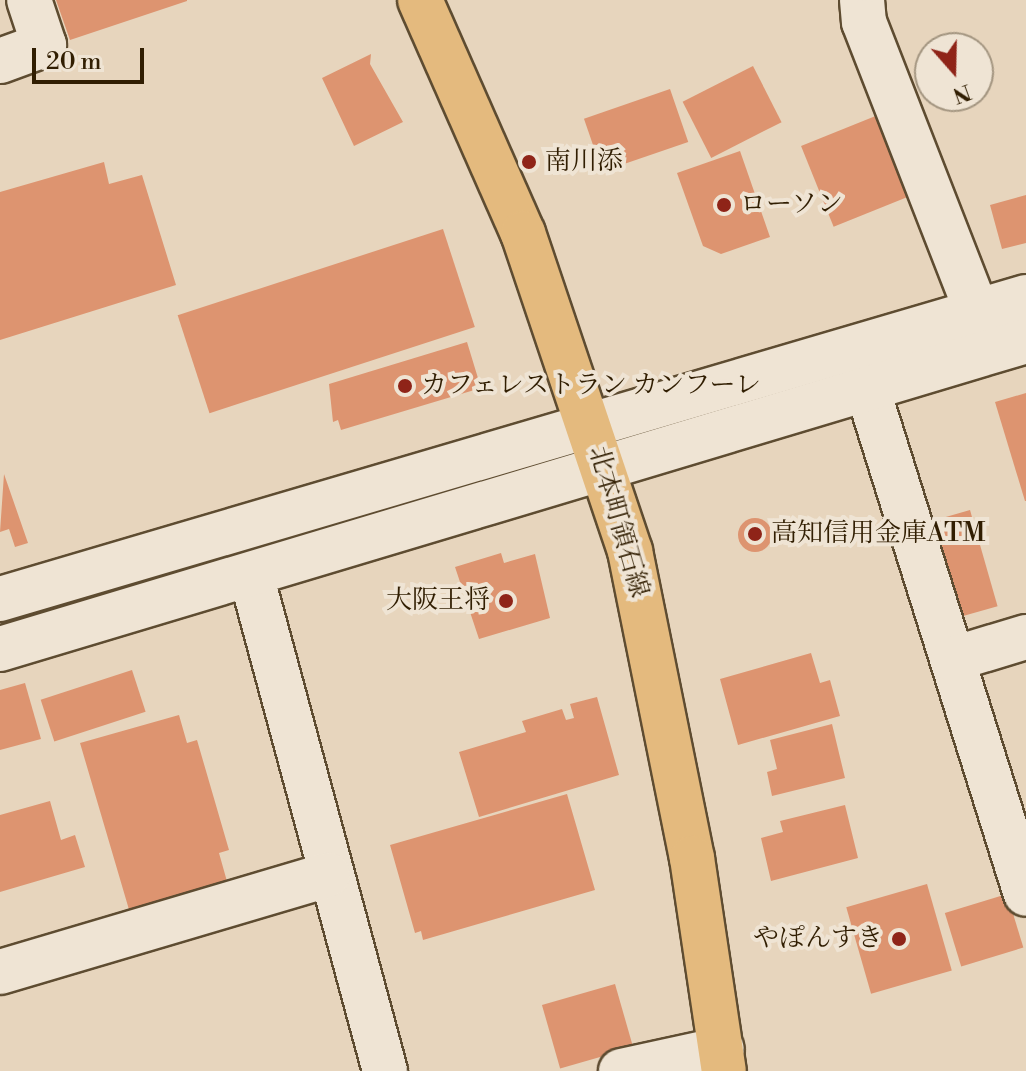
<!DOCTYPE html>
<html>
<head>
<meta charset="utf-8">
<style>
  body { margin:0 }
  #map { position:relative; width:1026px; height:1071px; overflow:hidden; background:#e7d5bd; font-family:"Libre Bodoni","Noto Serif JP",serif }
  div>[style] { position:absolute }
  [style*='--x'] { left:calc(var(--x)*1px); top:calc(var(--y)*1px); width:calc(var(--w)*1px); rotate:calc(var(--a)*1deg) }
  .building>* { inset:0; background:#dd9470; transform-origin:0 0 }
  .round { border-radius:50% }
  .roads { filter:drop-shadow(2px 0 #5e4c31) drop-shadow(-2px 0 #5e4c31) drop-shadow(0 2px #5e4c31) drop-shadow(0 -2px #5e4c31) }
  .minor>* { height:44px; margin:-22px; padding:0 22px; transform-origin:22px; border-radius:22px; background:#efe4d4 }
  .major>* { height:44px; margin:-22px; padding:0 22px; transform-origin:22px; border-radius:22px; background:#e4ba7e }
  .dots>* { width:22px; height:22px; translate:-50% -50%; box-sizing:border-box; border:4px solid #efe4d4; border-radius:50% }
  span { translate:-50% -50%; white-space:nowrap; text-align:center; line-height:1.15; -webkit-text-stroke:8px #efe4d4; paint-order:stroke }
  .poi-label { font-size:26px; color:#311e02 }
  .left { translate:0 -50%; text-align:left }
  .right { translate:-100% -50%; text-align:right }
  .street-label { font-size:26px; color:#311e02 }
  .north { position:absolute; left:914px; top:32px; width:80px; height:80px; box-sizing:border-box; background:#efe4d4; border:2px solid #a39580; border-radius:50%; rotate:160deg; font-size:22px; font-weight:700; line-height:32px; text-align:center; color:#311e02 }
  .north::after { content:''; display:block; margin:auto; width:28px; height:36px; background:#8f2418; clip-path:polygon(50% 0,100% 100%,50% 72%,0 100%) }
  .scale { position:absolute; left:32px; top:48px; width:112px; height:36px; box-sizing:border-box; border:4px solid #311e02; border-top:0; padding-left:10px; font-size:24px; line-height:28px; white-space:nowrap; color:#311e02; -webkit-text-stroke:6px #efe4d4; paint-order:stroke }
</style>
</head>
<body>
<div id="map">
  <div class="building">
    <div style="clip-path:polygon(56px 0,187px 0,187px 1px,70px 40px)"></div>
    <div style="clip-path:polygon(371px 54px,370px 64px,403px 122px,354px 146px,322px 78px)"></div>
    <div style="left:753px;top:66px;width:63px;height:79px;rotate:63deg"></div>
    <div style="left:670px;top:89px;width:56px;height:91px;rotate:71deg"></div>
    <div style="left:878px;top:115px;width:87px;height:83px;rotate:68deg"></div>
    <div style="clip-path:polygon(740px 151px,770px 237px,721px 254px,703px 246px,677px 173px)"></div>
    <div style="clip-path:polygon(104px 162px,109px 184px,142px 175px,176px 285px,0 340px,0 192px)"></div>
    <div style="clip-path:polygon(1026px 195px,1026px 243px,1002px 249px,990px 205px)"></div>
    <div style="left:443px;top:229px;width:103px;height:279px;rotate:72deg"></div>
    <div style="clip-path:polygon(467px 342px,481px 388px,341px 430px,338px 420px,333px 422px,329px 384px)"></div>
    <div style="clip-path:polygon(1026px 393px,1026px 501px,1025px 501px,995px 402px)"></div>
    <div style="clip-path:polygon(4px 474px,28px 543px,15px 547px,9px 529px,0 532px)"></div>
    <div style="left:970px;top:510px;width:100px;height:46px;rotate:74deg"></div>
    <div class="round" style="left:738px;top:518px;width:34px;height:34px"></div>
    <div style="clip-path:polygon(501px 553px,504px 563px,535px 554px,550px 618px,479px 639px,455px 567px)"></div>
    <div style="clip-path:polygon(811px 653px,820px 683px,830px 680px,840px 716px,738px 745px,720px 679px)"></div>
    <div style="left:132px;top:670px;width:44px;height:96px;rotate:72deg"></div>
    <div style="clip-path:polygon(25px 683px,41px 739px,0 750px,0 690px)"></div>
    <div style="clip-path:polygon(597px 697px,619px 775px,479px 817px,459px 752px,526px 732px,522px 721px,562px 709px,566px 720px,574px 718px,570px 704px)"></div>
    <div style="clip-path:polygon(179px 715px,187px 743px,197px 740px,229px 850px,219px 853px,228px 885px,130px 913px,80px 743px)"></div>
    <div style="clip-path:polygon(832px 724px,845px 778px,772px 796px,767px 772px,777px 769px,770px 740px)"></div>
    <div style="clip-path:polygon(567px 794px,595px 890px,423px 940px,421px 931px,415px 933px,390px 845px)"></div>
    <div style="clip-path:polygon(50px 801px,61px 840px,75px 835px,85px 867px,0 892px,0 815px)"></div>
    <div style="clip-path:polygon(845px 805px,858px 858px,771px 881px,761px 838px,783px 832px,780px 821px)"></div>
    <div style="left:927px;top:884px;width:90px;height:84px;rotate:74deg"></div>
    <div style="left:1007px;top:894px;width:56px;height:65px;rotate:73deg"></div>
    <div style="left:615px;top:984px;width:66px;height:76px;rotate:74deg"></div>
  </div>
  <div class="roads">
    <div class="minor">
      <div style="--x:862;--y:0;--w:22;--a:85"></div>
      <div style="--x:864;--y:22;--w:311;--a:68.7"></div>
      <div style="--x:0;--y:61;--w:47;--a:-20"></div>
      <div style="--x:44;--y:45;--w:47;--a:-108.4"></div>
      <div style="--x:867;--y:388;--w:530;--a:72.56"></div>
      <div style="--x:251;--y:575;--w:514;--a:74.88"></div>
      <div style="--x:0;--y:599;--w:1070;--a:-16.4"></div>
      <div style="--x:0;--y:649;--w:1071;--a:-16.71"></div>
      <div style="--x:953;--y:659;--w:76;--a:-16.8"></div>
      <div style="--x:0;--y:972;--w:342;--a:-16.5"></div>
      <div style="--x:621;--y:1071;--w:103;--a:-12.3"></div>
    </div>
    <div class="major">
      <div style="--x:420;--y:0;--w:255;--a:66.2"></div>
      <div style="--x:523;--y:233;--w:336;--a:71.4"></div>
      <div style="--x:630;--y:551;--w:313;--a:78.6"></div>
      <div style="--x:692;--y:858;--w:215;--a:81.5"></div>
    </div>
  </div>
  <div class="dots">
    <div style="left:529px;top:162px;background:#8f2418"></div>
    <div style="left:724px;top:205px;background:#8f2418"></div>
    <div style="left:405px;top:386px;background:#8f2418"></div>
    <div style="left:755px;top:534px;background:#8f2418"></div>
    <div style="left:506px;top:601px;background:#8f2418"></div>
    <div style="left:899px;top:939px;background:#8f2418"></div>
  </div>
  <div class="poi-label">
    <span class="left" style="left:545px;top:162px">南川添</span>
    <span class="left" style="left:740px;top:205px">ローソン</span>
    <span class="left" style="left:421px;top:386px">カフェレストラン カンフーレ</span>
    <span class="left" style="left:771px;top:534px">高知信用金庫ATM</span>
    <span class="right" style="left:490px;top:601px">大阪王将</span>
    <span class="right" style="left:883px;top:939px">やぽんすき</span>
  </div>
  <div class="street-label">
    <span style="left:618px;top:522px;rotate:74deg">北本町領石線</span>
  </div>
  <div class="north">N</div>
  <div class="scale">20 m</div>
</div>
</body>
</html>
